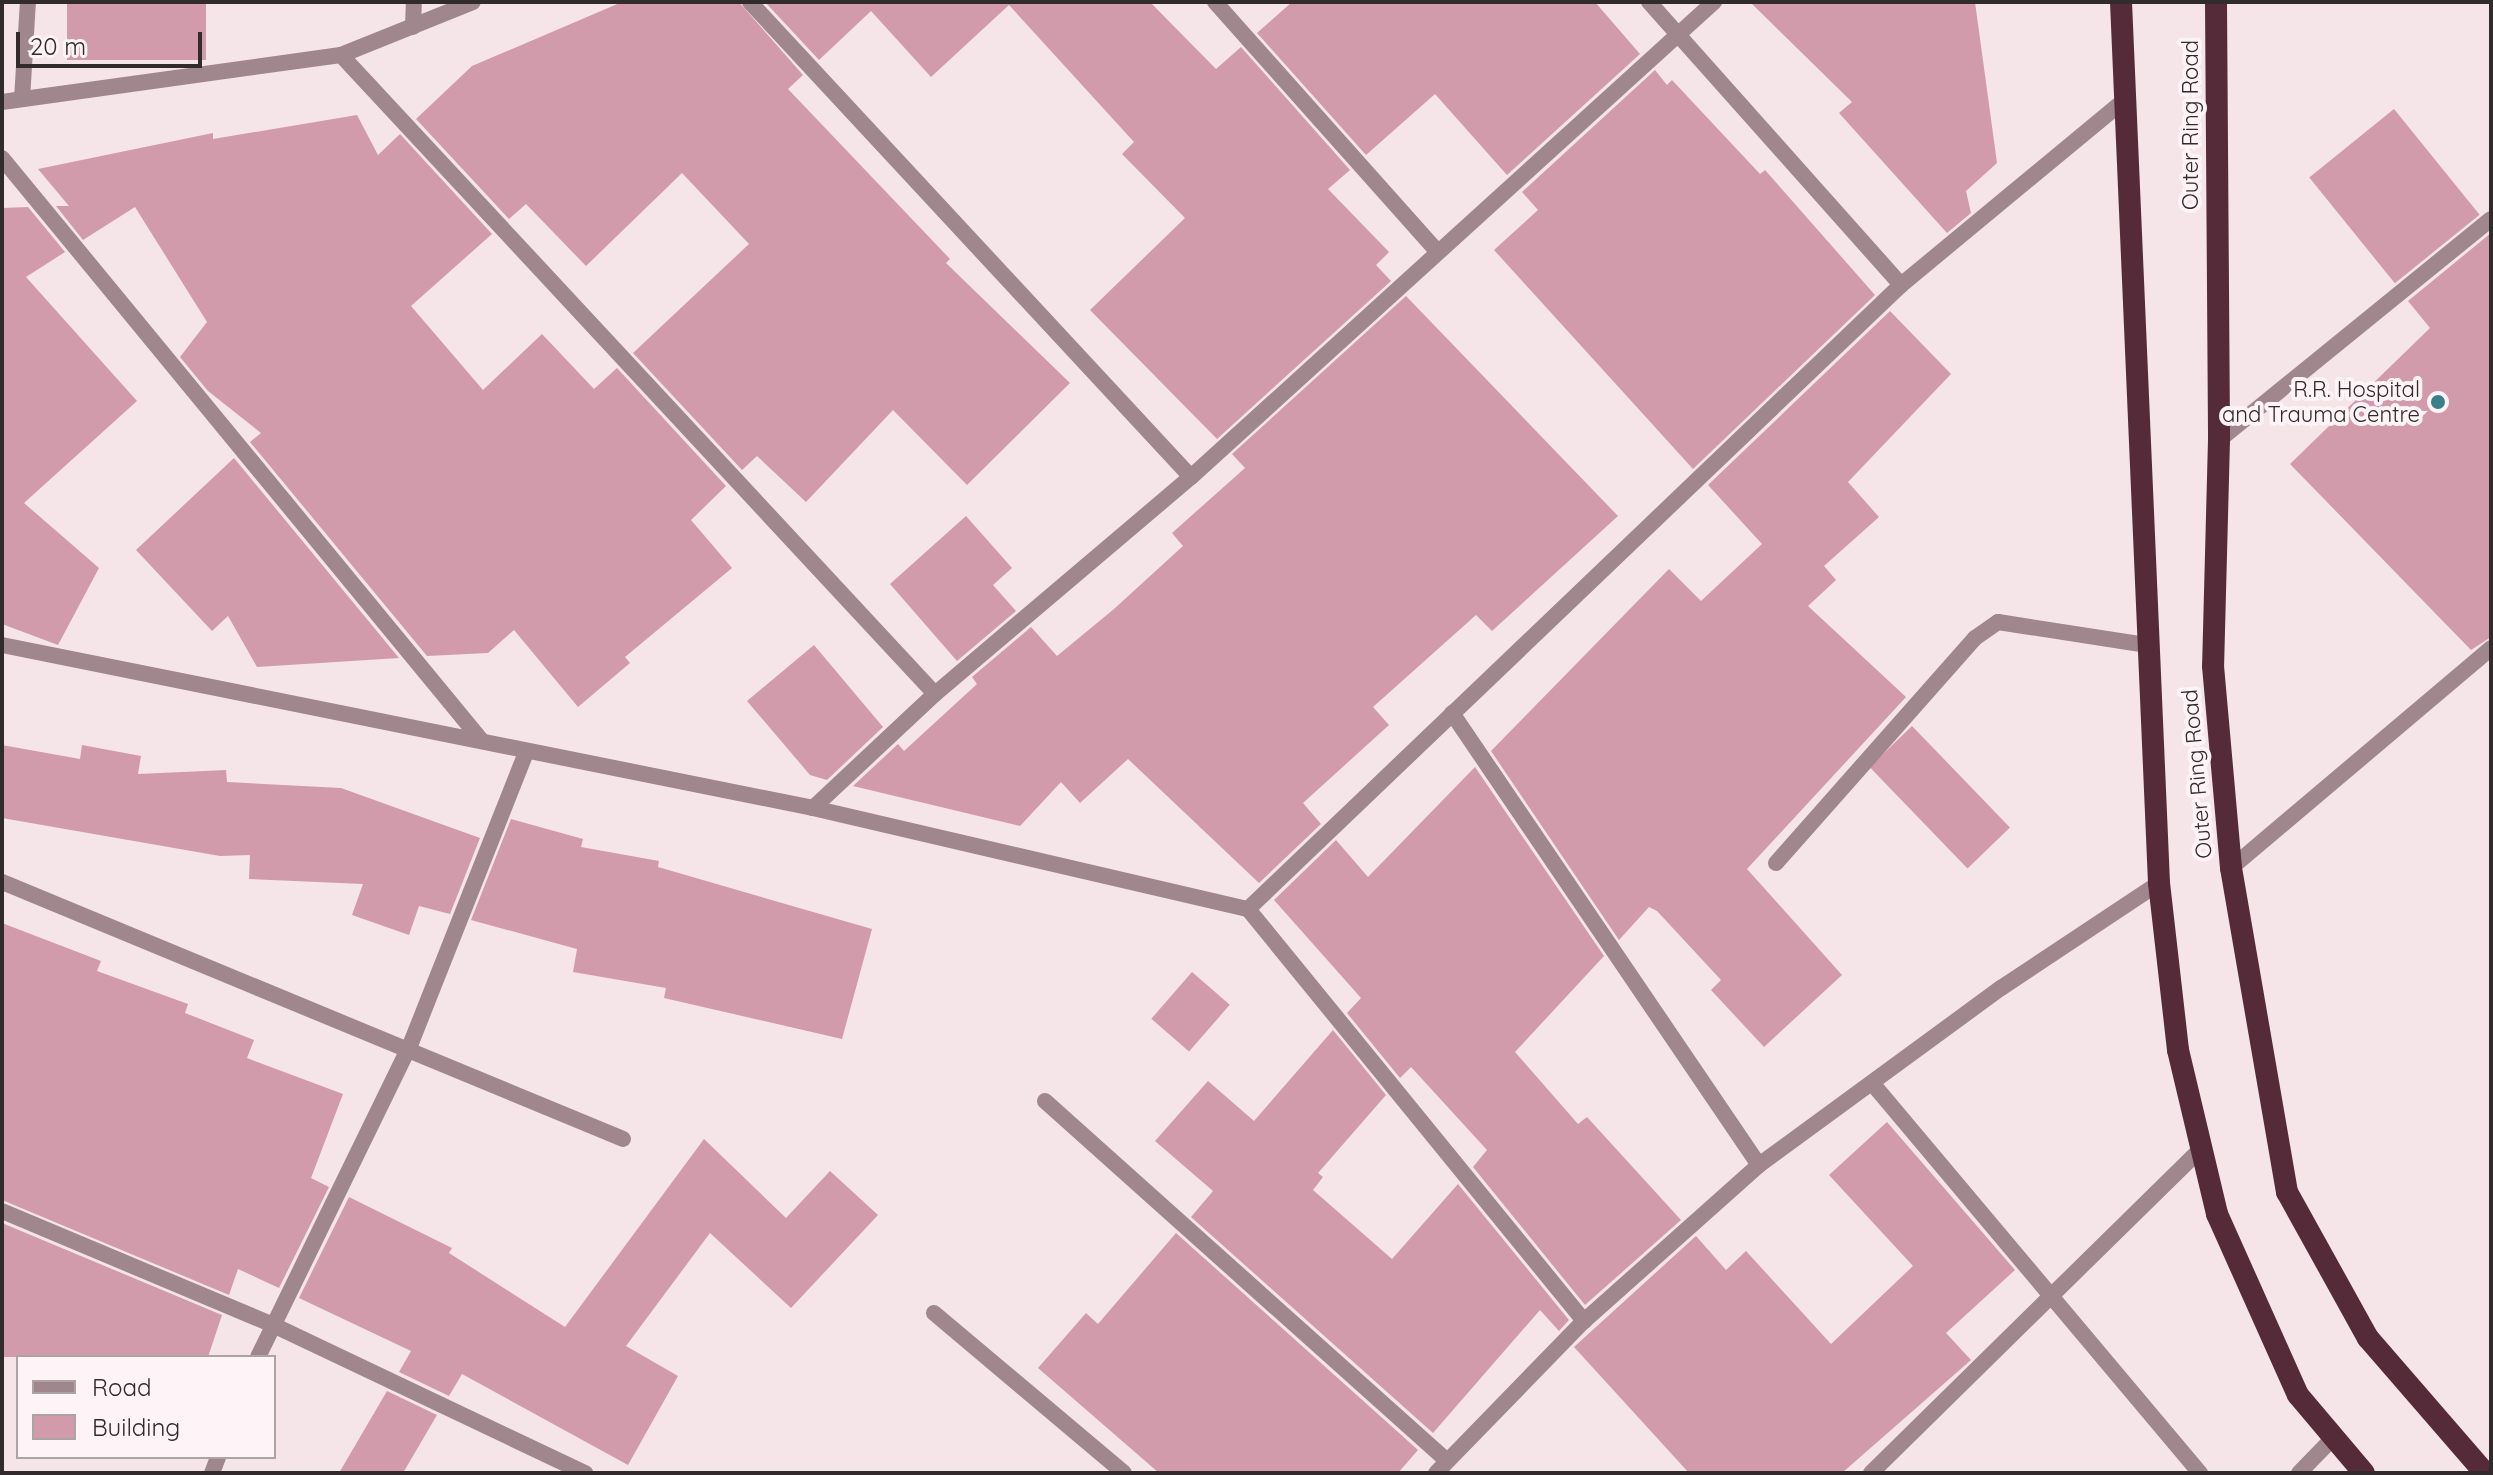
<!DOCTYPE html>
<html>
<head>
<meta charset="utf-8">
<style>
  body { margin:0 }
  #map { position:relative; width:2493px; height:1475px; overflow:hidden; background:#f5e4e8; font-family:Quicksand,sans-serif }
  div>[style] { position:absolute }
  [style*='--x'] { left:calc(var(--x)*1px); top:calc(var(--y)*1px); width:calc(var(--w)*1px); rotate:calc(var(--a)*1deg) }
  .building>* { inset:0; background:#d29bab; transform-origin:0 0 }
  .minor>* { height:16px; margin:-8px; padding:0 8px; transform-origin:8px; border-radius:8px; background:#a0878e }
  .trunk>* { height:22px; margin:-11px; padding:0 11px; transform-origin:11px; border-radius:11px; background:#552b3a }
  .dots>* { width:22px; height:22px; translate:-50% -50%; box-sizing:border-box; border:4px solid #fef3f6; border-radius:50% }
  span { translate:-50% -50%; white-space:nowrap; text-align:center; line-height:1.15; -webkit-text-stroke:8px #fef3f6; paint-order:stroke }
  .street-label { font-size:22px; color:#312b2d }
  .poi-label { font-size:22px; color:#312b2d }
  .right { translate:-100% -50%; text-align:right }
  .frame { position:absolute; inset:0; border:4px solid #312b2d; pointer-events:none }
  .legend { position:absolute; left:16px; top:1355px; width:260px; height:104px; box-sizing:border-box; background:#fef3f6; border:2px solid #aca3a6; margin:0; padding:10px 14px; list-style:none; font-size:24px; color:#312b2d }
  .legend li { display:flex; align-items:center; gap:16px; height:40px }
  .legend b { width:40px; border:2px solid #aca3a6 }
  .scale { position:absolute; left:16px; top:32px; width:186px; height:36px; box-sizing:border-box; border:4px solid #312b2d; border-top:0; padding-left:10px; font-size:24px; line-height:28px; white-space:nowrap; color:#312b2d; -webkit-text-stroke:6px #fef3f6; paint-order:stroke }
</style>
</head>
<body>
<div id="map">
  <div class="building">
    <div style="left:67px;top:2px;width:139px;height:58px"></div>
    <div style="clip-path:polygon(622px 2px,739px 2px,803px 75px,788px 89px,950px 259px,946px 263px,1070px 383px,967px 485px,893px 410px,806px 502px,757px 456px,742px 470px,633px 353px,749px 244px,682px 173px,586px 266px,526px 204px,509px 219px,416px 119px,472px 66px)"></div>
    <div style="clip-path:polygon(765px 2px,1150px 2px,1216px 69px,1241px 47px,1350px 170px,1328px 189px,1389px 252px,1376px 265px,1391px 281px,1217px 439px,1090px 310px,1185px 218px,1122px 154px,1134px 142px,1009px 5px,931px 77px,871px 11px,819px 60px)"></div>
    <div style="clip-path:polygon(1292px 2px,1595px 2px,1640px 54px,1507px 175px,1435px 94px,1366px 155px,1257px 33px)"></div>
    <div style="clip-path:polygon(1750px 2px,1975px 2px,1997px 163px,1966px 191px,1971px 213px,1947px 233px,1839px 113px,1852px 102px)"></div>
    <div style="clip-path:polygon(1655px 70px,1667px 85px,1672px 80px,1760px 174px,1765px 170px,1875px 295px,1693px 469px,1494px 250px,1538px 210px,1522px 192px)"></div>
    <div style="left:2394px;top:109px;width:136px;height:109px;rotate:51deg"></div>
    <div style="clip-path:polygon(357px 115px,378px 155px,400px 134px,492px 234px,411px 306px,483px 390px,542px 334px,594px 389px,617px 368px,726px 486px,691px 520px,732px 568px,625px 657px,630px 663px,578px 707px,514px 630px,488px 653px,427px 656px,250px 442px,261px 433px,208px 391px,180px 357px,207px 322px,135px 207px,83px 240px,56px 206px,69px 206px,38px 169px,213px 133px,213px 139px)"></div>
    <div style="clip-path:polygon(28px 207px,65px 252px,26px 277px,137px 401px,24px 503px,99px 568px,58px 645px,2px 624px,2px 208px)"></div>
    <div style="clip-path:polygon(2491px 233px,2491px 637px,2471px 650px,2290px 464px,2430px 328px,2408px 301px)"></div>
    <div style="clip-path:polygon(1406px 296px,1618px 516px,1492px 631px,1476px 615px,1373px 707px,1389px 725px,1303px 803px,1321px 824px,1259px 883px,1128px 759px,1080px 803px,1061px 782px,1020px 826px,853px 786px,898px 744px,904px 751px,977px 684px,972px 677px,1031px 627px,1057px 656px,1114px 609px,1183px 546px,1172px 533px,1245px 468px,1232px 454px)"></div>
    <div style="clip-path:polygon(1890px 311px,1951px 374px,1848px 482px,1879px 517px,1824px 566px,1836px 580px,1808px 606px,1906px 697px,1747px 869px,1842px 975px,1764px 1047px,1711px 990px,1721px 980px,1657px 911px,1649px 907px,1619px 940px,1491px 751px,1669px 569px,1701px 601px,1762px 544px,1708px 485px)"></div>
    <div style="clip-path:polygon(234px 458px,399px 658px,257px 667px,228px 616px,212px 631px,136px 550px)"></div>
    <div style="clip-path:polygon(966px 516px,1012px 568px,993px 585px,1016px 611px,957px 661px,890px 584px)"></div>
    <div style="clip-path:polygon(814px 645px,883px 727px,827px 780px,810px 775px,747px 701px)"></div>
    <div style="left:1912px;top:726px;width:141px;height:59px;rotate:46deg"></div>
    <div style="clip-path:polygon(2px 745px,80px 759px,82px 745px,141px 756px,138px 774px,226px 770px,227px 782px,341px 788px,480px 838px,450px 914px,419px 906px,409px 935px,352px 915px,363px 884px,249px 879px,250px 855px,220px 856px,2px 818px)"></div>
    <div style="clip-path:polygon(1475px 767px,1604px 956px,1515px 1052px,1578px 1124px,1587px 1117px,1681px 1220px,1585px 1305px,1473px 1167px,1487px 1150px,1411px 1067px,1400px 1078px,1347px 1013px,1361px 998px,1274px 900px,1336px 840px,1368px 877px)"></div>
    <div style="clip-path:polygon(511px 819px,583px 839px,581px 847px,659px 861px,658px 867px,872px 929px,842px 1039px,664px 998px,666px 988px,573px 972px,577px 949px,471px 920px)"></div>
    <div style="clip-path:polygon(2px 923px,101px 961px,97px 971px,188px 1004px,185px 1013px,254px 1040px,247px 1058px,343px 1094px,311px 1178px,329px 1187px,279px 1288px,238px 1269px,229px 1295px,2px 1200px)"></div>
    <div style="left:1192px;top:972px;width:50px;height:62px;rotate:41deg"></div>
    <div style="clip-path:polygon(1333px 1030px,1386px 1095px,1318px 1173px,1323px 1177px,1313px 1190px,1392px 1259px,1458px 1184px,1569px 1320px,1559px 1331px,1540px 1310px,1433px 1433px,1191px 1217px,1213px 1191px,1155px 1141px,1208px 1081px,1254px 1121px)"></div>
    <div style="clip-path:polygon(1887px 1122px,2015px 1270px,1946px 1333px,1971px 1360px,1842px 1473px,1689px 1473px,1574px 1347px,1696px 1236px,1726px 1270px,1746px 1251px,1831px 1344px,1913px 1266px,1829px 1175px)"></div>
    <div style="clip-path:polygon(704px 1139px,786px 1218px,830px 1171px,878px 1215px,791px 1308px,710px 1233px,626px 1346px,678px 1376px,628px 1465px,462px 1374px,449px 1396px,399px 1372px,411px 1351px,299px 1298px,349px 1197px,452px 1248px,449px 1253px,565px 1327px)"></div>
    <div style="clip-path:polygon(2px 1223px,222px 1315px,208px 1357px,2px 1357px)"></div>
    <div style="clip-path:polygon(1176px 1233px,1418px 1450px,1398px 1473px,1159px 1473px,1038px 1368px,1086px 1313px,1098px 1324px)"></div>
    <div style="clip-path:polygon(387px 1391px,437px 1415px,403px 1473px,339px 1473px)"></div>
  </div>
  <div class="minor">
    <div style="--x:750;--y:2;--w:648;--a:47.13"></div>
    <div style="--x:1215;--y:2;--w:334;--a:48.3"></div>
    <div style="--x:1649;--y:2;--w:379;--a:48.3"></div>
    <div style="--x:413;--y:27;--w:25;--a:-88"></div>
    <div style="--x:341;--y:55;--w:872;--a:47.09"></div>
    <div style="--x:22;--y:99;--w:97;--a:-86.5"></div>
    <div style="--x:2;--y:102;--w:342;--a:-7.9"></div>
    <div style="--x:341;--y:55;--w:142;--a:-21.9"></div>
    <div style="--x:2;--y:158;--w:754;--a:50.54"></div>
    <div style="--x:2219;--y:440;--w:350;--a:-39.1"></div>
    <div style="--x:2;--y:645;--w:827;--a:11.36"></div>
    <div style="--x:813;--y:808;--w:447;--a:13.1"></div>
    <div style="--x:1248;--y:909;--w:532;--a:50.8"></div>
    <div style="--x:1452;--y:713;--w:546;--a:55.82"></div>
    <div style="--x:813;--y:808;--w:167;--a:-43.1"></div>
    <div style="--x:935;--y:694;--w:336;--a:-40.3"></div>
    <div style="--x:1191;--y:477;--w:707;--a:-42.25"></div>
    <div style="--x:1776;--y:863;--w:300;--a:-48.5"></div>
    <div style="--x:1975;--y:638;--w:28;--a:-35"></div>
    <div style="--x:1998;--y:622;--w:151;--a:8.8"></div>
    <div style="--x:2231;--y:868;--w:341;--a:-40.2"></div>
    <div style="--x:2;--y:882;--w:672;--a:22.48"></div>
    <div style="--x:1248;--y:909;--w:903;--a:-43.7"></div>
    <div style="--x:1901;--y:285;--w:291;--a:-39.6"></div>
    <div style="--x:1872;--y:1083;--w:510;--a:49.94"></div>
    <div style="--x:1045;--y:1101;--w:537;--a:41.83"></div>
    <div style="--x:2;--y:1211;--w:292;--a:22.8"></div>
    <div style="--x:271;--y:1324;--w:348;--a:25.4"></div>
    <div style="--x:934;--y:1313;--w:248;--a:40.1"></div>
    <div style="--x:258;--y:1357;--w:344;--a:-64"></div>
    <div style="--x:409;--y:1048;--w:318;--a:-68.4"></div>
    <div style="--x:212;--y:1473;--w:17;--a:-69"></div>
    <div style="--x:1436;--y:1473;--w:212;--a:-45.8"></div>
    <div style="--x:1584;--y:1321;--w:234;--a:-41.7"></div>
    <div style="--x:1759;--y:1165;--w:300;--a:-36.2"></div>
    <div style="--x:2001;--y:988;--w:190;--a:-33.6"></div>
    <div style="--x:1871;--y:1473;--w:462;--a:-44.5"></div>
    <div style="--x:2299;--y:1473;--w:49;--a:-45.8"></div>
  </div>
  <div class="trunk">
    <div style="--x:2121;--y:2;--w:882;--a:87.53"></div>
    <div style="--x:2159;--y:883;--w:168;--a:83.5"></div>
    <div style="--x:2178;--y:1050;--w:169;--a:76.6"></div>
    <div style="--x:2217;--y:1214;--w:198;--a:65.9"></div>
    <div style="--x:2298;--y:1395;--w:102;--a:49.8"></div>
    <div style="--x:2216;--y:2;--w:438;--a:89.6"></div>
    <div style="--x:2219;--y:440;--w:226;--a:91.5"></div>
    <div style="--x:2213;--y:666;--w:203;--a:84.9"></div>
    <div style="--x:2231;--y:868;--w:329;--a:80.2"></div>
    <div style="--x:2287;--y:1192;--w:167;--a:61"></div>
    <div style="--x:2368;--y:1338;--w:179;--a:49.1"></div>
  </div>
  <div class="dots">
    <div style="left:2438px;top:402px;background:#39808b"></div>
  </div>
  <div class="street-label">
    <span style="left:2191px;top:125px;rotate:-90deg">Outer Ring Road</span>
    <span style="left:2197px;top:774px;rotate:-95deg">Outer Ring Road</span>
  </div>
  <div class="poi-label">
    <span class="right" style="left:2420px;top:402px">R.R. Hospital<br>and Trauma Centre</span>
  </div>
  <div class="frame"></div>
  <ul class="legend">
  <li><b style="height:10px;background:#a0878e"></b>Road</li>
  <li><b style="height:22px;background:#d29bab"></b>Building</li>
  </ul>
  <div class="scale">20 m</div>
</div>
</body>
</html>
